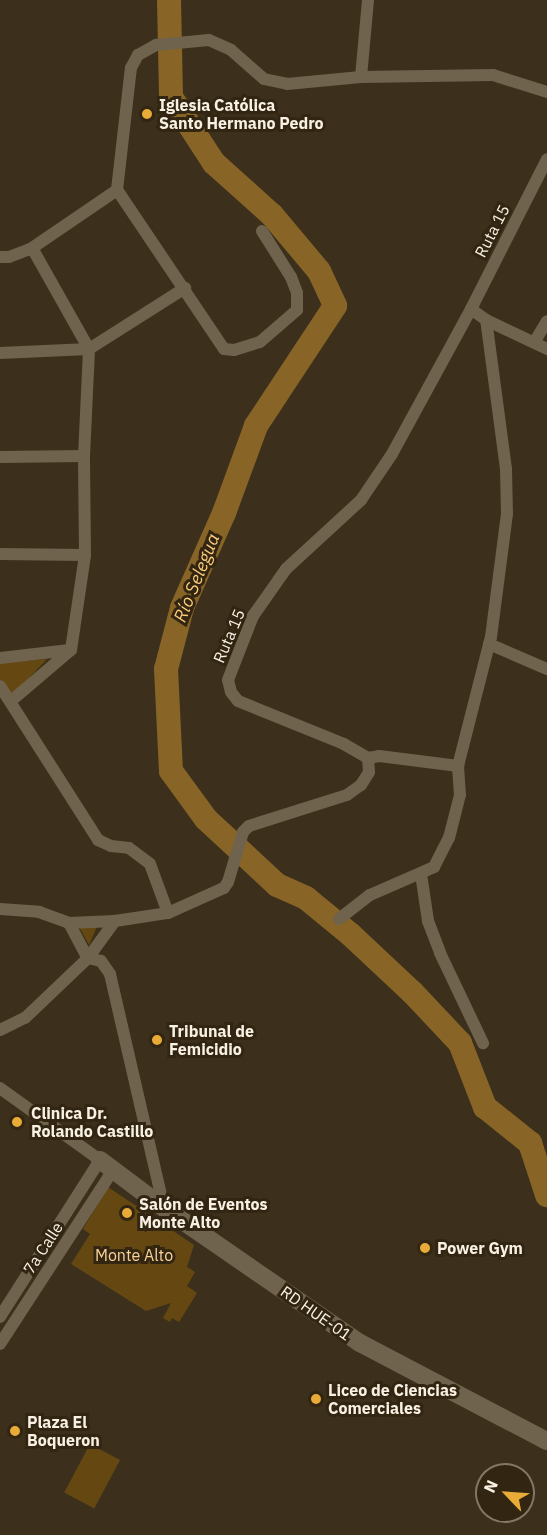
<!DOCTYPE html>
<html>
<head>
<meta charset="utf-8">
<style>
  body { margin:0 }
  #map { position:relative; width:547px; height:1535px; overflow:hidden; background:#3c301c; font-family:"IBM Plex Sans",sans-serif }
  div>[style] { position:absolute }
  [style*='--x'] { left:calc(var(--x)*1px); top:calc(var(--y)*1px); width:calc(var(--w)*1px); rotate:calc(var(--a)*1deg) }
  .green>* { inset:0; background:#654811; transform-origin:0 0 }
  .river>* { height:24px; margin:-12px; padding:0 12px; transform-origin:12px; border-radius:12px; background:#886527 }
  .street>* { height:12px; margin:-6px; padding:0 6px; transform-origin:6px; border-radius:6px; background:#70634d }
  .secondary>* { height:18px; margin:-9px; padding:0 9px; transform-origin:9px; border-radius:9px; background:#70634d }
  .dots>* { width:16px; height:16px; translate:-50% -50%; box-sizing:border-box; border:3px solid #322612; border-radius:50% }
  span { translate:-50% -50%; white-space:nowrap; text-align:center; line-height:1.15; -webkit-text-stroke:6px #322612; paint-order:stroke }
  .poi-label { font-size:16px; color:#f9f1e4; font-weight:700 }
  .left { translate:0 -50%; text-align:left }
  .street-label { font-size:16px; color:#f9f1e4 }
  .park-label { font-size:16px; color:#f8d298 }
  .water-label { font-size:18px; color:#fecc7b; font-style:italic }
  .north { position:absolute; left:475px; top:1463px; width:60px; height:60px; box-sizing:border-box; background:#322612; border:2px solid #827766; border-radius:50%; rotate:295deg; font-size:16px; font-weight:700; line-height:24px; text-align:center; color:#f9f1e4 }
  .north::after { content:''; display:block; margin:auto; width:21px; height:27px; background:#e9ab38; clip-path:polygon(50% 0,100% 100%,50% 72%,0 100%) }
</style>
</head>
<body>
<div id="map">
  <div class="green">
    <div style="clip-path:polygon(47px 659px,11px 697px,0 679px,0 663px)"></div>
    <div style="clip-path:polygon(98px 924px,89px 945px,78px 925px)"></div>
    <div style="clip-path:polygon(108px 1187px,194px 1245px,187px 1267px,195px 1272px,187px 1286px,197px 1293px,179px 1322px,172px 1318px,170px 1322px,163px 1318px,171px 1303px,146px 1311px,71px 1264px,90px 1234px,83px 1229px)"></div>
    <div style="left:90px;top:1444px;width:34px;height:55px;rotate:28deg"></div>
  </div>
  <div class="river">
    <div style="--x:169;--y:0;--w:97;--a:88.8"></div>
    <div style="--x:171;--y:97;--w:79;--a:56.9"></div>
    <div style="--x:214;--y:163;--w:78;--a:41.9"></div>
    <div style="--x:272;--y:215;--w:73;--a:50"></div>
    <div style="--x:319;--y:271;--w:38;--a:65"></div>
    <div style="--x:335;--y:306;--w:144;--a:123.4"></div>
    <div style="--x:256;--y:426;--w:93;--a:110.2"></div>
    <div style="--x:224;--y:513;--w:104;--a:113.9"></div>
    <div style="--x:182;--y:608;--w:63;--a:104.7"></div>
    <div style="--x:166;--y:669;--w:102;--a:87.2"></div>
    <div style="--x:171;--y:771;--w:59;--a:53.9"></div>
    <div style="--x:206;--y:819;--w:97;--a:42.9"></div>
    <div style="--x:277;--y:885;--w:32;--a:24"></div>
    <div style="--x:306;--y:898;--w:58;--a:39.4"></div>
    <div style="--x:351;--y:935;--w:83;--a:43.1"></div>
    <div style="--x:412;--y:992;--w:70;--a:46.7"></div>
    <div style="--x:460;--y:1043;--w:69;--a:68.7"></div>
    <div style="--x:485;--y:1107;--w:58;--a:38.7"></div>
    <div style="--x:530;--y:1143;--w:55;--a:71.9"></div>
  </div>
  <div class="street">
    <div style="--x:361;--y:77;--w:77;--a:-84.8"></div>
    <div style="--x:262;--y:231;--w:54;--a:57.8"></div>
    <div style="--x:291;--y:277;--w:17;--a:69"></div>
    <div style="--x:297;--y:293;--w:17;--a:90"></div>
    <div style="--x:297;--y:310;--w:49;--a:139.1"></div>
    <div style="--x:260;--y:342;--w:27;--a:163"></div>
    <div style="--x:234;--y:350;--w:10;--a:-174"></div>
    <div style="--x:224;--y:349;--w:192;--a:-123.9"></div>
    <div style="--x:117;--y:190;--w:123;--a:-83.5"></div>
    <div style="--x:131;--y:68;--w:15;--a:-62"></div>
    <div style="--x:138;--y:55;--w:21;--a:-29"></div>
    <div style="--x:156;--y:45;--w:53;--a:-5.4"></div>
    <div style="--x:209;--y:40;--w:24;--a:24"></div>
    <div style="--x:231;--y:50;--w:44;--a:41.3"></div>
    <div style="--x:264;--y:79;--w:24;--a:12"></div>
    <div style="--x:287;--y:84;--w:74;--a:-5.4"></div>
    <div style="--x:361;--y:77;--w:132;--a:-0.9"></div>
    <div style="--x:493;--y:75;--w:57;--a:17.5"></div>
    <div style="--x:0;--y:257;--w:9;--a:0"></div>
    <div style="--x:9;--y:257;--w:25;--a:-21"></div>
    <div style="--x:32;--y:248;--w:103;--a:-34.3"></div>
    <div style="--x:471;--y:309;--w:19;--a:36"></div>
    <div style="--x:486;--y:320;--w:68;--a:25.4"></div>
    <div style="--x:535;--y:341;--w:23;--a:-59"></div>
    <div style="--x:0;--y:353;--w:89;--a:-2.6"></div>
    <div style="--x:89;--y:349;--w:114;--a:-32.4"></div>
    <div style="--x:0;--y:457;--w:84;--a:-0.7"></div>
    <div style="--x:0;--y:554;--w:85;--a:0.7"></div>
    <div style="--x:489;--y:644;--w:63;--a:23.3"></div>
    <div style="--x:0;--y:658;--w:70;--a:-6.5"></div>
    <div style="--x:0;--y:686;--w:183;--a:57.5"></div>
    <div style="--x:98;--y:840;--w:14;--a:25"></div>
    <div style="--x:111;--y:846;--w:18;--a:6"></div>
    <div style="--x:129;--y:848;--w:26;--a:37"></div>
    <div style="--x:150;--y:864;--w:52;--a:69.8"></div>
    <div style="--x:11;--y:701;--w:79;--a:-40.4"></div>
    <div style="--x:71;--y:650;--w:96;--a:-81.6"></div>
    <div style="--x:85;--y:555;--w:99;--a:-90.6"></div>
    <div style="--x:84;--y:456;--w:107;--a:-87.3"></div>
    <div style="--x:89;--y:349;--w:116;--a:-119.4"></div>
    <div style="--x:368;--y:758;--w:11;--a:-10"></div>
    <div style="--x:379;--y:756;--w:80;--a:7.2"></div>
    <div style="--x:421;--y:874;--w:48;--a:81.5"></div>
    <div style="--x:428;--y:921;--w:34;--a:69"></div>
    <div style="--x:440;--y:953;--w:100;--a:64.5"></div>
    <div style="--x:0;--y:909;--w:39;--a:4"></div>
    <div style="--x:39;--y:912;--w:32;--a:20"></div>
    <div style="--x:69;--y:923;--w:46;--a:-2.5"></div>
    <div style="--x:115;--y:921;--w:54;--a:-8.6"></div>
    <div style="--x:168;--y:913;--w:61;--a:-24.1"></div>
    <div style="--x:224;--y:888;--w:7;--a:-56"></div>
    <div style="--x:228;--y:882;--w:52;--a:-73.3"></div>
    <div style="--x:243;--y:832;--w:8;--a:-45"></div>
    <div style="--x:249;--y:826;--w:103;--a:-17.6"></div>
    <div style="--x:347;--y:795;--w:17;--a:-36"></div>
    <div style="--x:361;--y:785;--w:15;--a:-58"></div>
    <div style="--x:369;--y:772;--w:14;--a:-94"></div>
    <div style="--x:368;--y:758;--w:28;--a:-150"></div>
    <div style="--x:344;--y:744;--w:114;--a:-157.9"></div>
    <div style="--x:238;--y:701;--w:11;--a:-128"></div>
    <div style="--x:231;--y:692;--w:12;--a:-104"></div>
    <div style="--x:228;--y:680;--w:69;--a:-68.7"></div>
    <div style="--x:253;--y:616;--w:57;--a:-54.9"></div>
    <div style="--x:286;--y:569;--w:102;--a:-42.6"></div>
    <div style="--x:361;--y:500;--w:55;--a:-56"></div>
    <div style="--x:392;--y:454;--w:165;--a:-61.4"></div>
    <div style="--x:471;--y:309;--w:168;--a:-63.1"></div>
    <div style="--x:339;--y:919;--w:39;--a:-38"></div>
    <div style="--x:370;--y:895;--w:70;--a:-23.6"></div>
    <div style="--x:434;--y:867;--w:33;--a:-63"></div>
    <div style="--x:449;--y:838;--w:44;--a:-75.7"></div>
    <div style="--x:460;--y:795;--w:29;--a:-94"></div>
    <div style="--x:458;--y:766;--w:133;--a:-75.7"></div>
    <div style="--x:491;--y:637;--w:124;--a:-82.6"></div>
    <div style="--x:507;--y:514;--w:45;--a:-91.3"></div>
    <div style="--x:506;--y:469;--w:150;--a:-97.6"></div>
    <div style="--x:69;--y:923;--w:40;--a:62"></div>
    <div style="--x:88;--y:958;--w:13;--a:13"></div>
    <div style="--x:101;--y:961;--w:16;--a:55"></div>
    <div style="--x:110;--y:974;--w:240;--a:77"></div>
    <div style="--x:0;--y:1030;--w:28;--a:-26"></div>
    <div style="--x:25;--y:1018;--w:87;--a:-43.6"></div>
    <div style="--x:88;--y:958;--w:46;--a:-53.9"></div>
    <div style="--x:0;--y:1088;--w:123;--a:35.8"></div>
    <div style="--x:100;--y:1160;--w:186;--a:122.5"></div>
    <div style="--x:0;--y:1344;--w:207;--a:-57"></div>
  </div>
  <div class="secondary">
    <div style="--x:100;--y:1160;--w:80;--a:36.9"></div>
    <div style="--x:164;--y:1208;--w:238;--a:34.6"></div>
    <div style="--x:360;--y:1343;--w:211;--a:27.7"></div>
  </div>
  <div class="dots">
    <div style="left:147px;top:114px;background:#e9ab38"></div>
    <div style="left:157px;top:1040px;background:#e9ab38"></div>
    <div style="left:17px;top:1122px;background:#e9ab38"></div>
    <div style="left:127px;top:1213px;background:#e9ab38"></div>
    <div style="left:425px;top:1248px;background:#e9ab38"></div>
    <div style="left:316px;top:1399px;background:#e9ab38"></div>
    <div style="left:15px;top:1431px;background:#e9ab38"></div>
  </div>
  <div class="poi-label">
    <span class="left" style="left:159px;top:114px">Iglesia Católica<br>Santo Hermano Pedro</span>
    <span class="left" style="left:169px;top:1040px">Tribunal de<br>Femicidio</span>
    <span class="left" style="left:31px;top:1122px">Clinica Dr.<br>Rolando Castillo</span>
    <span class="left" style="left:139px;top:1213px">Salón de Eventos<br>Monte Alto</span>
    <span class="left" style="left:437px;top:1248px">Power Gym</span>
    <span class="left" style="left:328px;top:1399px">Liceo de Ciencias<br>Comerciales</span>
    <span class="left" style="left:27px;top:1431px">Plaza El<br>Boqueron</span>
  </div>
  <div class="street-label">
    <span style="left:492px;top:231px;rotate:-63deg">Ruta 15</span>
    <span style="left:229px;top:636px;rotate:-67deg">Ruta 15</span>
    <span style="left:43px;top:1248px;rotate:-57deg">7a Calle</span>
    <span style="left:316px;top:1313px;rotate:35deg">RD HUE-01</span>
  </div>
  <div class="park-label">
    <span style="left:134px;top:1255px">Monte Alto</span>
  </div>
  <div class="water-label">
    <span style="left:197px;top:578px;rotate:-68deg">Río Selegua</span>
  </div>
  <div class="north">N</div>
</div>
</body>
</html>
